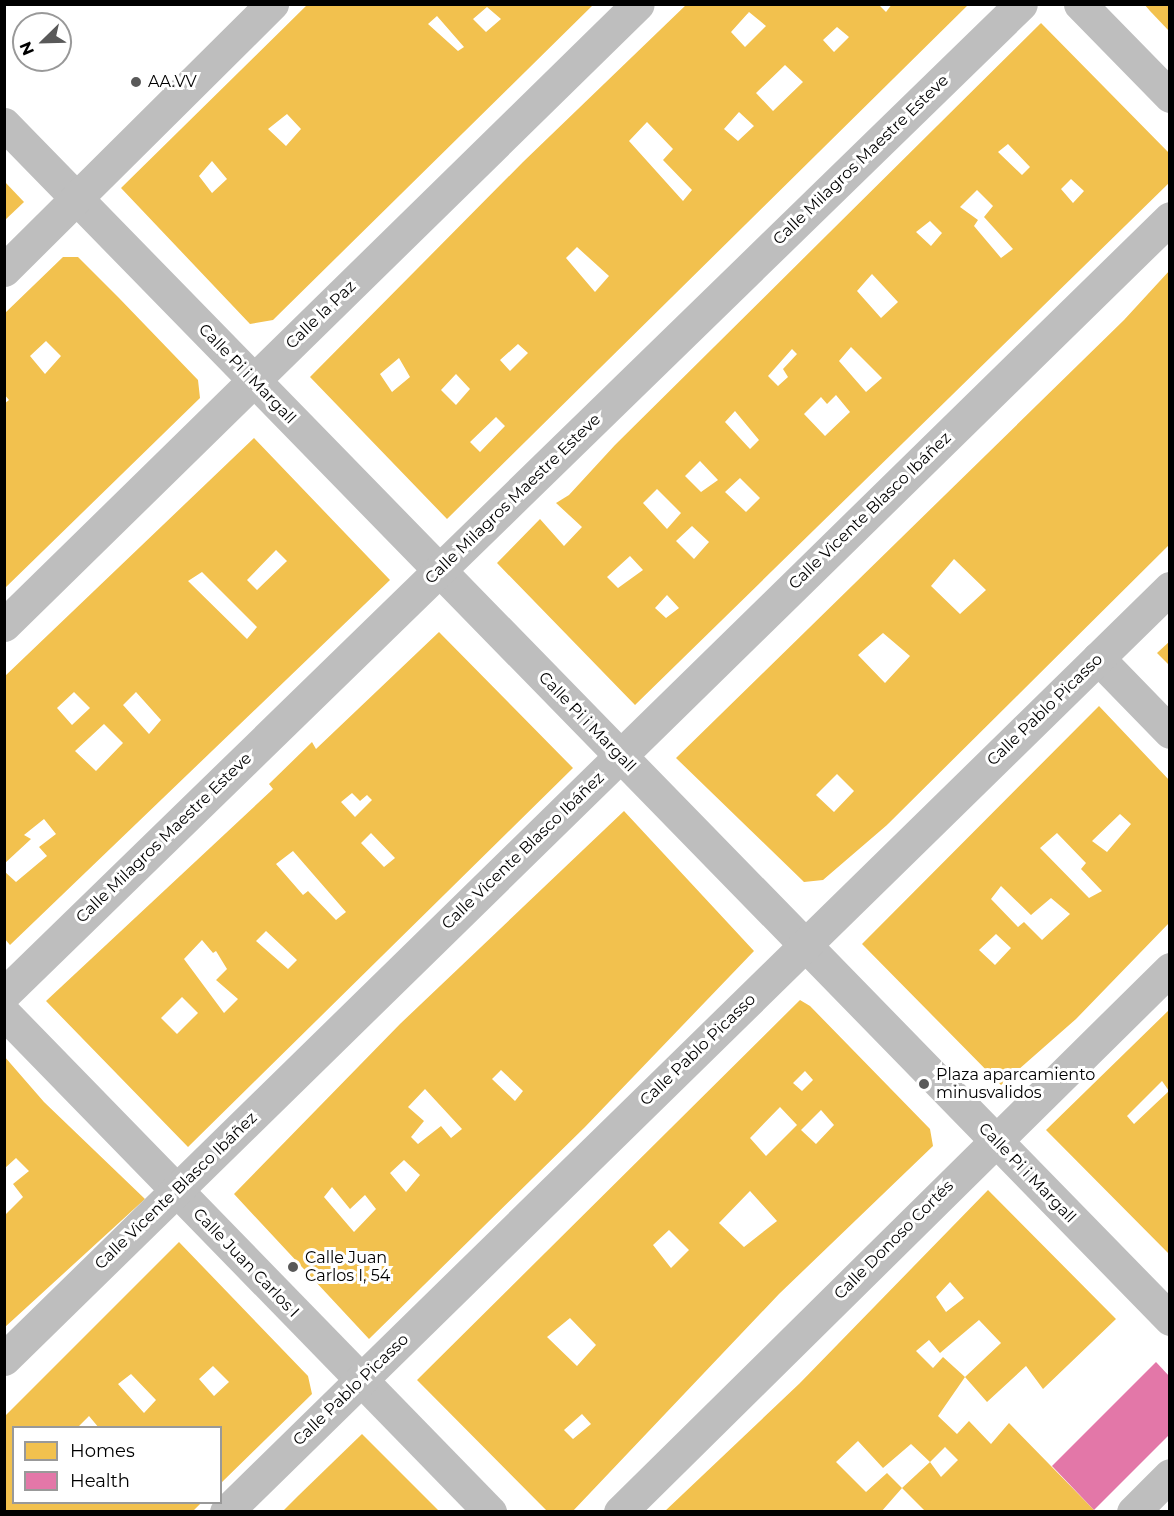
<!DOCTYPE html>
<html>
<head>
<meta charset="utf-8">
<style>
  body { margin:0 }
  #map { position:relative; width:1174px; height:1516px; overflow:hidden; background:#fff; font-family:Montserrat,sans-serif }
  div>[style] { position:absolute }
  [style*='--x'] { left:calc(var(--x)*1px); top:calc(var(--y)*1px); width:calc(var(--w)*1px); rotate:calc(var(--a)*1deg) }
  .homes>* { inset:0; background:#f2c14e }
  .health>* { inset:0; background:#e377a8 }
  .street>* { height:33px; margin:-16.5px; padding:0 16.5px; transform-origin:16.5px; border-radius:16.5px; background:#bebebe }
  .dots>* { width:16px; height:16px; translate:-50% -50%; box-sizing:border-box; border:3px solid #fff; border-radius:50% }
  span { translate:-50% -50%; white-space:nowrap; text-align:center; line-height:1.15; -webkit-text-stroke:6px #fff; paint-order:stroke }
  .poi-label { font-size:16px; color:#000 }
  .left { translate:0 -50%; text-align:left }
  .street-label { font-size:16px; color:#000 }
  .frame { position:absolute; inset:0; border:6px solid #000; pointer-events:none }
  .legend { position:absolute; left:12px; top:1426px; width:210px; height:78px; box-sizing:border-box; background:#fff; border:2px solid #999; margin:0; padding:8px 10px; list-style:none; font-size:18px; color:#000 }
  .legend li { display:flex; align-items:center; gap:12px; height:30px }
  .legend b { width:30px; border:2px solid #999 }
  .north { position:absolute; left:12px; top:12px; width:60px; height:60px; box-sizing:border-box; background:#fff; border:2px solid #999; border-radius:50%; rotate:247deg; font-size:16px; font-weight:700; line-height:24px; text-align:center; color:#000 }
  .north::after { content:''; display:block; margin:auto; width:21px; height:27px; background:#595959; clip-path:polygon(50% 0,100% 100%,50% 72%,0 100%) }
</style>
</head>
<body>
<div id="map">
  <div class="homes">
    <div style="clip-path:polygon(evenodd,308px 4px,594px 4px,273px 320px,250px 324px,121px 188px,308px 4px,487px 7px,501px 19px,486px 32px,473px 19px,487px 7px,308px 4px,437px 16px,464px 47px,458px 51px,428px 24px,437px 16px,308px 4px,287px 114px,301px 129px,286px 146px,268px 129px,287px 114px,308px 4px,212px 161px,227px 179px,212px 193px,199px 176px,212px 161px)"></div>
    <div style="clip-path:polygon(evenodd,687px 4px,878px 4px,886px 12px,892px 4px,969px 4px,447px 519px,310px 377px,523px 162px,687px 4px,749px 12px,766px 26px,745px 47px,731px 32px,749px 12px,687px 4px,837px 27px,849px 37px,834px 52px,823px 40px,837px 27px,687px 4px,785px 65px,803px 82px,773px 111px,756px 93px,785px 65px,687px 4px,739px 112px,754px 126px,738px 141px,724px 129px,739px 112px,687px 4px,647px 122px,673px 149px,663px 160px,692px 190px,683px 201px,629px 141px,647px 122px,687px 4px,577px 247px,609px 276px,595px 292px,566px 258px,577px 247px,687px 4px,518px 344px,528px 353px,510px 371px,500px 360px,518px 344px,687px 4px,399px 358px,410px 377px,392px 392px,380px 374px,399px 358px,687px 4px,456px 374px,470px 389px,456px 405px,441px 390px,456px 374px,687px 4px,496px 417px,505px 426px,480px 452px,470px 442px,496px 417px)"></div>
    <div style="clip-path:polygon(1144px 4px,1170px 4px,1170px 32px,1150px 11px)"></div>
    <div style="clip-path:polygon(evenodd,1041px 23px,1170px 154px,1170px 182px,635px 705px,497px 563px,540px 519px,564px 546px,582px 527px,556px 503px,569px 495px,615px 445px,1041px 23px,1008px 144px,1030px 167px,1022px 175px,998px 152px,1008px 144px,1041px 23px,1071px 179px,1084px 191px,1073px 203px,1061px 189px,1071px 179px,1041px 23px,977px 190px,993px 206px,984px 217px,1013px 249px,1001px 258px,974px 226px,978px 220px,960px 207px,977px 190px,1041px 23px,930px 221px,942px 233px,931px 246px,916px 232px,930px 221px,1041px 23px,872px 274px,898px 302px,881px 318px,857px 291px,872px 274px,1041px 23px,851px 347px,882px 378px,866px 392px,839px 361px,851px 347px,1041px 23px,792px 349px,797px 354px,783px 369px,788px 377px,778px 386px,768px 376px,792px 349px,1041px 23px,836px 395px,850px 412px,825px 436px,804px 414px,821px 397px,827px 404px,836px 395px,1041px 23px,735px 411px,759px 440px,750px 449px,725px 422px,735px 411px,1041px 23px,700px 461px,718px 480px,701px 492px,685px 476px,700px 461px,1041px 23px,740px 478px,760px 498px,746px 512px,725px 492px,740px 478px,1041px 23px,657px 489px,681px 513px,667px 529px,643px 503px,657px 489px,1041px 23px,692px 526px,709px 542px,694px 559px,676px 541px,692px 526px,1041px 23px,630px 556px,643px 570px,618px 588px,607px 577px,630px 556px,1041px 23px,667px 595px,679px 608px,666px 618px,655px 608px,667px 595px)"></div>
    <div style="clip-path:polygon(4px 181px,24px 202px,4px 221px)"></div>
    <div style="clip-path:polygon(evenodd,63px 257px,78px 257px,119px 298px,198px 380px,200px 398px,4px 589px,4px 404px,9px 400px,4px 394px,4px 314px,63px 257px,46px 341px,61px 356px,45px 374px,30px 356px,46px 341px)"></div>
    <div style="clip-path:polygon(evenodd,1170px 270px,1170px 544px,887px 825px,823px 880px,804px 882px,676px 758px,1124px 320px,1170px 270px,954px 559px,986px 590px,960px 614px,931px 586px,954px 559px,1170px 270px,883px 633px,910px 656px,885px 683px,858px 655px,883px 633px,1170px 270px,837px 774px,854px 791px,834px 812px,816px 795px,837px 774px)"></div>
    <div style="clip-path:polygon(evenodd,254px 438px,390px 580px,10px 945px,4px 938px,4px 871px,16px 882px,47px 856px,39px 847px,56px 834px,44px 819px,24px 835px,31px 839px,4px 864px,4px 677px,254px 438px,276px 550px,287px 561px,257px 590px,247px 580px,276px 550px,254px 438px,202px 572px,257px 627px,247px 639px,188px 581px,202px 572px,254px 438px,74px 692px,90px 708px,72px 725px,57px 708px,74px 692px,254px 438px,136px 692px,161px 720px,149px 734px,123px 705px,136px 692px,254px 438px,104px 724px,123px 743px,96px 771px,75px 751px,104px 724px)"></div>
    <div style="clip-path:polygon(evenodd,439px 632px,573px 768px,188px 1147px,46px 1001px,273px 789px,269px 784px,312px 742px,316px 749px,439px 632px,352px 793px,360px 801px,367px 795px,372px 800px,355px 817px,341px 802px,352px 793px,439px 632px,371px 833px,395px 858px,384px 867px,361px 843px,371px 833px,439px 632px,293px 851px,346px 912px,336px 920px,308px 891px,303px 895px,276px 864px,293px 851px,439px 632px,266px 931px,297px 960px,288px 969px,256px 941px,266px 931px,439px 632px,202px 940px,213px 953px,216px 951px,227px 969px,216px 980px,238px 999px,224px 1013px,184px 959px,202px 940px,439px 632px,182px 997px,198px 1013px,177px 1034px,161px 1018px,182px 997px)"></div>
    <div style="clip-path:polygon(1170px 641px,1170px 666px,1157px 653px)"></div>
    <div style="clip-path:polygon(evenodd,1099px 706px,1170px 781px,1170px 922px,1076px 1019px,1001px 1085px,862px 944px,1099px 706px,1120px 814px,1131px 824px,1107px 852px,1092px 841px,1120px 814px,1099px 706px,1057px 833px,1086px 863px,1081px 869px,1102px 891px,1089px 898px,1040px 848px,1057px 833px,1099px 706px,1001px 886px,1031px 915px,1051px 898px,1070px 914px,1042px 940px,1024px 922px,1018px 927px,991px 899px,1001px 886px,1099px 706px,996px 934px,1011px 948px,995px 965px,979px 950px,996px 934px)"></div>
    <div style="clip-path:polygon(evenodd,624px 811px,754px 951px,585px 1127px,369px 1339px,234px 1194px,400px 1024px,624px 811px,501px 1070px,523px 1091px,515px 1101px,492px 1079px,501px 1070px,624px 811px,425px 1089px,462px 1129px,451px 1138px,441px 1126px,418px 1144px,411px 1137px,424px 1121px,408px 1107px,425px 1089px,624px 811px,404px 1160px,420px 1175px,406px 1192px,390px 1173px,404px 1160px,624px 811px,332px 1187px,350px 1209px,365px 1195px,376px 1209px,354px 1232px,324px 1197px,332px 1187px)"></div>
    <div style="clip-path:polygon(evenodd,800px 1000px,810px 1006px,930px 1129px,933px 1146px,779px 1294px,572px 1512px,548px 1512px,417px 1380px,800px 1000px,805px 1071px,813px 1080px,802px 1091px,793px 1083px,805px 1071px,800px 1000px,780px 1107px,797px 1125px,766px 1156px,750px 1138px,780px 1107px,800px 1000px,821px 1110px,834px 1125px,816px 1144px,801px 1130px,821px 1110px,800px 1000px,750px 1191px,777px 1221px,744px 1247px,719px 1223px,750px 1191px,800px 1000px,669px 1230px,689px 1250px,671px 1268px,653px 1245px,669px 1230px,800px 1000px,570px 1318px,596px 1345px,577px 1366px,547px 1337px,570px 1318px,800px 1000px,582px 1414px,591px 1424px,573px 1439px,564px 1430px,582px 1414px)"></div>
    <div style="clip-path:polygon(evenodd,1170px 1009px,1170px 1255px,1046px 1130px,1170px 1009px,1162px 1081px,1169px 1091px,1134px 1124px,1127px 1116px,1162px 1081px)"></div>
    <div style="clip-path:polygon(4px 1056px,44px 1102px,145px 1199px,4px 1328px,4px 1216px,23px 1197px,13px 1184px,29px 1171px,16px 1158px,4px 1169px)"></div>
    <div style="clip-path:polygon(evenodd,988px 1190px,1116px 1319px,1043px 1389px,1026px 1366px,987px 1402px,965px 1377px,938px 1416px,957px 1434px,969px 1421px,991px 1444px,1009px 1423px,1094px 1510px,926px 1512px,902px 1488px,930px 1462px,941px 1477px,958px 1460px,945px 1447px,930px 1462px,911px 1444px,883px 1468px,858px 1441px,836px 1462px,866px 1492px,887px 1473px,902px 1488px,881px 1512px,664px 1512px,800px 1383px,988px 1190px,950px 1282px,964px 1298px,946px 1312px,936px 1297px,950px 1282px,988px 1190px,979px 1320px,1001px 1343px,965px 1377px,943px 1357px,933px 1368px,916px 1351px,929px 1340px,940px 1353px,979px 1320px)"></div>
    <div style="clip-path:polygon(evenodd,179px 1242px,308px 1376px,312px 1394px,220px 1484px,220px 1428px,99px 1428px,89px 1416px,77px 1428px,14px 1428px,14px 1503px,201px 1503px,192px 1512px,4px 1512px,4px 1417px,179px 1242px,213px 1366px,229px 1382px,214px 1396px,199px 1379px,213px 1366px,179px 1242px,131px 1374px,156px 1400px,144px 1413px,118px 1384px,131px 1374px)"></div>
    <div style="clip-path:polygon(362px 1434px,440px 1512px,282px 1512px,298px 1496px)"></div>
  </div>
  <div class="health">
    <div style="clip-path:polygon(1156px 1362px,1170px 1377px,1170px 1434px,1094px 1510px,1052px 1466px)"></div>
  </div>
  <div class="street">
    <div style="--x:1080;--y:4;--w:129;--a:45.6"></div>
    <div style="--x:4;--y:124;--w:1670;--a:45.7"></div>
    <div style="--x:4;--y:270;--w:378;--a:-44.8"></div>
    <div style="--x:4;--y:625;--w:887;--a:-44.41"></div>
    <div style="--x:1098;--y:658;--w:103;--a:45.8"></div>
    <div style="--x:4;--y:994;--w:1419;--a:-44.23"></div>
    <div style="--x:4;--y:1013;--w:697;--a:45.76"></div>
    <div style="--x:4;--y:1359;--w:1631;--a:-44.38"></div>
    <div style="--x:226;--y:1512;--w:1321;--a:-44.39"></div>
    <div style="--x:620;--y:1512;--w:773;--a:-44.63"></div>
    <div style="--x:1133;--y:1512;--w:52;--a:-45"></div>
  </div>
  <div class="dots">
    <div style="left:136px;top:82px;background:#595959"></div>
    <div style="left:924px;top:1084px;background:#595959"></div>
    <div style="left:293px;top:1267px;background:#595959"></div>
  </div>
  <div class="poi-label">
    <span class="left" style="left:148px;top:82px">AA.VV</span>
    <span class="left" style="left:936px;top:1084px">Plaza aparcamiento<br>minusvalidos</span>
    <span class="left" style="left:305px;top:1267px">Calle Juan<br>Carlos I, 54</span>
  </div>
  <div class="street-label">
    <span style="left:861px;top:160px;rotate:-44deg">Calle Milagros Maestre Esteve</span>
    <span style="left:321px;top:315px;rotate:-44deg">Calle la Paz</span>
    <span style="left:247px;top:374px;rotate:46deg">Calle Pi i Margall</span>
    <span style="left:513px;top:499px;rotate:-44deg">Calle Milagros Maestre Esteve</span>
    <span style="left:870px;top:511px;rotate:-44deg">Calle Vicente Blasco Ibáñez</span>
    <span style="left:1045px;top:710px;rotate:-44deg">Calle Pablo Picasso</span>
    <span style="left:587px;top:722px;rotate:46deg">Calle Pi i Margall</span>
    <span style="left:164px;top:838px;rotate:-44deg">Calle Milagros Maestre Esteve</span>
    <span style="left:523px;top:851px;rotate:-44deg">Calle Vicente Blasco Ibáñez</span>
    <span style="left:698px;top:1050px;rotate:-44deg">Calle Pablo Picasso</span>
    <span style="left:1027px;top:1173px;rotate:46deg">Calle Pi i Margall</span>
    <span style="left:176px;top:1191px;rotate:-44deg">Calle Vicente Blasco Ibáñez</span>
    <span style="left:894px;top:1240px;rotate:-45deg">Calle Donoso Cortés</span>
    <span style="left:246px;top:1263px;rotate:46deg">Calle Juan Carlos I</span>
    <span style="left:351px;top:1390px;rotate:-44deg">Calle Pablo Picasso</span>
  </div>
  <div class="frame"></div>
  <ul class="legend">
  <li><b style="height:16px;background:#f2c14e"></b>Homes</li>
  <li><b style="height:16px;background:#e377a8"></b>Health</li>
  </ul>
  <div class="north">N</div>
</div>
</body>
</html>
